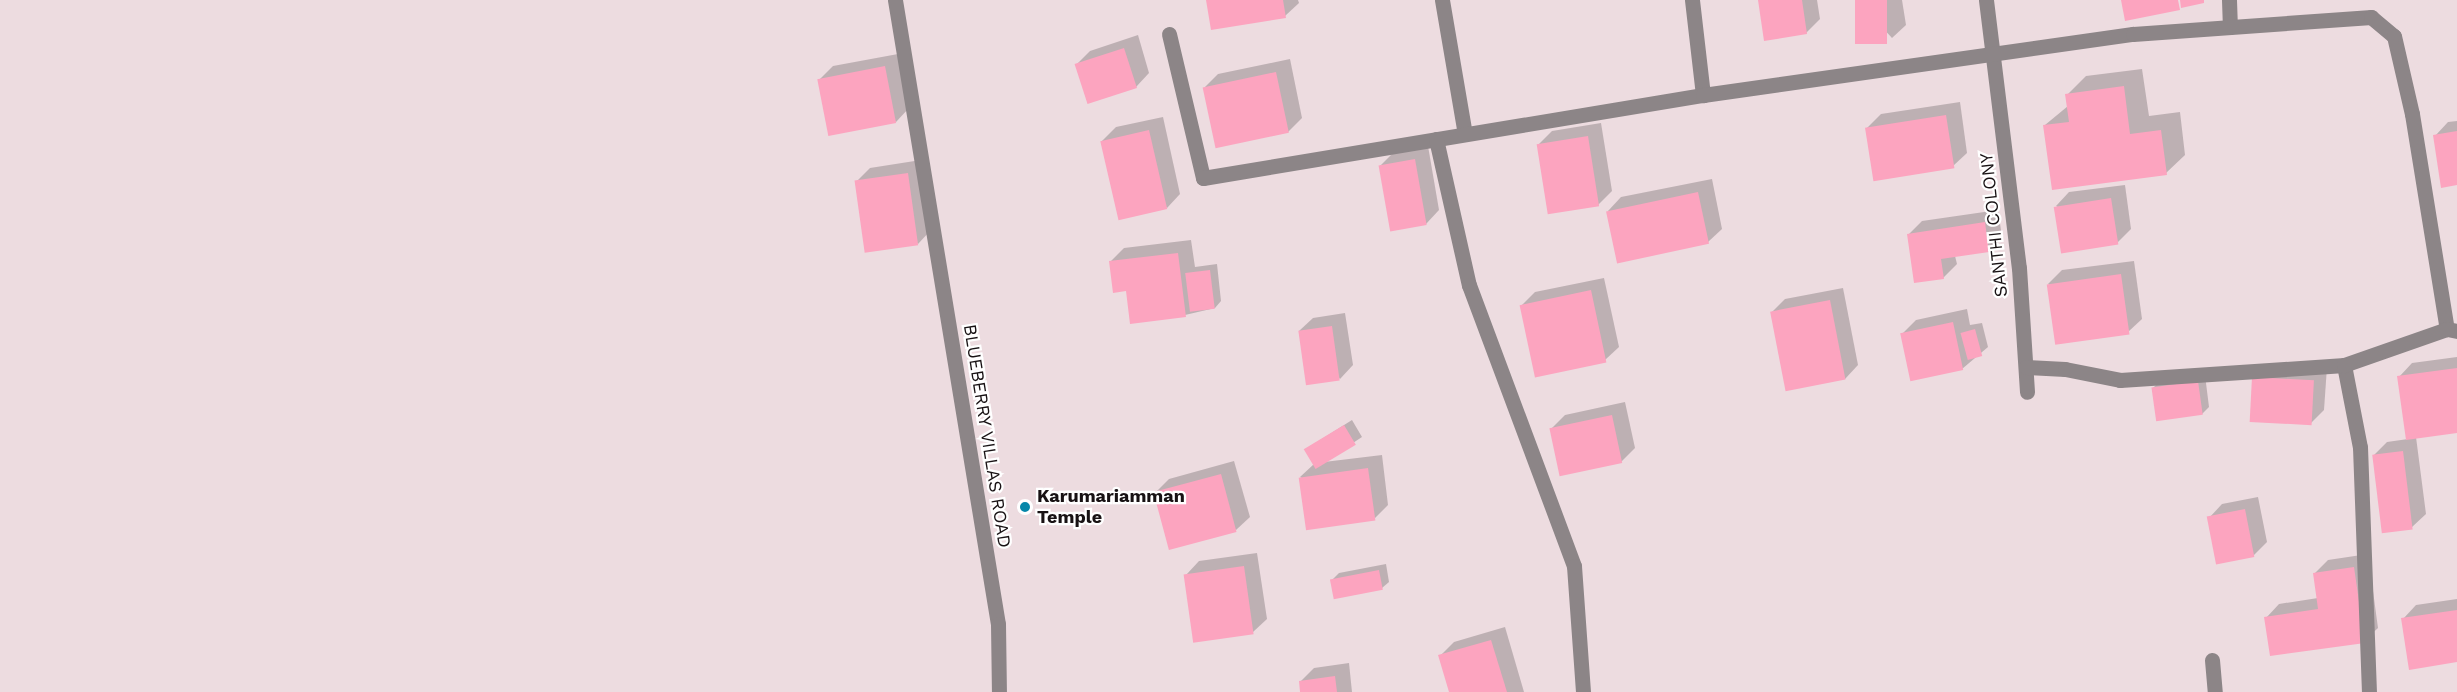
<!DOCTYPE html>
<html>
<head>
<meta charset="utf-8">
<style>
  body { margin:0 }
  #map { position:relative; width:2457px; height:692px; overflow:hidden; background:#eddce0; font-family:"Work Sans",sans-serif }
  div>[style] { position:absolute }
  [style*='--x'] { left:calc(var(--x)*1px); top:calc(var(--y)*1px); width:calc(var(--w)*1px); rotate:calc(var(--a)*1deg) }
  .shadow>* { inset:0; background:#0003 }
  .building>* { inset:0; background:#fca4bf; transform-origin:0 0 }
  .minor>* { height:15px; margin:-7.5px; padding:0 7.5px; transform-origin:7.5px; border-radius:7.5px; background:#8c8587 }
  .dots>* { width:16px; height:16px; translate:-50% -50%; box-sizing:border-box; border:3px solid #fff; border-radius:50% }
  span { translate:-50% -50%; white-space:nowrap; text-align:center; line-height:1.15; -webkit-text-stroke:4.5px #fff; paint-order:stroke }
  .street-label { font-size:18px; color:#181214 }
  .poi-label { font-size:18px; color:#181214; font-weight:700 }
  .left { translate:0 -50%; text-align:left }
</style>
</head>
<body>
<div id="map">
  <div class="shadow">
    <div style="clip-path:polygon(1208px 0,1298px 0,1299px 3px,1285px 16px)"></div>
    <div style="clip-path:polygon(1759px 0,1817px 0,1820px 19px,1806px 33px)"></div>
    <div style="clip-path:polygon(1857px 0,1902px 0,1906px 25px,1892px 38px)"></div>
    <div style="clip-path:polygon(1138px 35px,1149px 73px,1136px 87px,1076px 65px,1090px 51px)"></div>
    <div style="clip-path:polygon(898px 54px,909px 108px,896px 122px,819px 80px,833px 66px)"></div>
    <div style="clip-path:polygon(1290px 59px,1302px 118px,1288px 132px,1205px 87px,1218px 74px)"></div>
    <div style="clip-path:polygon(2142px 69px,2149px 116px,2180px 112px,2185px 155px,2166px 173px,2045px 125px,2068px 106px,2067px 95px,2086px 76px)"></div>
    <div style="clip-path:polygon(1960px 102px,1967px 153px,1953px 166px,1867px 128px,1881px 114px)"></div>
    <div style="clip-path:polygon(1163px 117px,1180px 194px,1167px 208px,1102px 141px,1116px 127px)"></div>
    <div style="clip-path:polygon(2457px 121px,2457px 184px,2435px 136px,2448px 122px)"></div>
    <div style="clip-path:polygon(1601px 123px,1612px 191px,1598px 205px,1538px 145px,1552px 131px)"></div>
    <div style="clip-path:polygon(1428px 146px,1439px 210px,1426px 224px,1380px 166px,1394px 152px)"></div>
    <div style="clip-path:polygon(921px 160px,931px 230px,918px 244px,857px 181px,870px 168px)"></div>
    <div style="clip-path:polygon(1712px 179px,1722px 229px,1708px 242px,1608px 211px,1621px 197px)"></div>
    <div style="clip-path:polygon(2125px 185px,2131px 229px,2117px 243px,2056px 206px,2069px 192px)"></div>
    <div style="clip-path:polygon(1998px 210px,2002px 237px,1988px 251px,1955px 256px,1957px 264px,1943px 278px,1908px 235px,1922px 221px)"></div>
    <div style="clip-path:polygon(1191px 240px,1195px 267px,1217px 264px,1221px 301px,1215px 308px,1185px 315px,1111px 261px,1124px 248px)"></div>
    <div style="clip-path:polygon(2134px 261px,2142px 319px,2128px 332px,2048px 284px,2062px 270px)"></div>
    <div style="clip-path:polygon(1604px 278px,1619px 347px,1605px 360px,1521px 306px,1535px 292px)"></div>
    <div style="clip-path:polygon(1843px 288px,1858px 365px,1845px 379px,1771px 313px,1785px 299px)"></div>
    <div style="clip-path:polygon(1967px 309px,1970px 325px,1982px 323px,1988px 347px,1962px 369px,1902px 334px,1916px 320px)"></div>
    <div style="clip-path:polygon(1345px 313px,1353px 365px,1340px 379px,1299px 331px,1313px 318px)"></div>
    <div style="clip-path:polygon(2457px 357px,2457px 431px,2416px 437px,2426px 514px,2412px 527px,2374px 455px,2387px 442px,2408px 439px,2399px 377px,2412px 363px)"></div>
    <div style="clip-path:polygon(2327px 367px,2324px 410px,2310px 424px,2253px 377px)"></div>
    <div style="clip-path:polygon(2205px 375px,2209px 407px,2202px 414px,2153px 388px,2160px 381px)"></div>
    <div style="clip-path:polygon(1625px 402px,1635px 448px,1621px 462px,1551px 429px,1565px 415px)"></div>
    <div style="clip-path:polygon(1352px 420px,1362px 437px,1324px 462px,1382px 455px,1388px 505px,1374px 519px,1300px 477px,1314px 464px,1306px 449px)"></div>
    <div style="clip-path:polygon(1234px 461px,1250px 517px,1236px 530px,1155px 493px,1169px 479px)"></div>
    <div style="clip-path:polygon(2258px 497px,2267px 542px,2253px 556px,2209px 518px,2222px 504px)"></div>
    <div style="clip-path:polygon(1257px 553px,1267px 619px,1253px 632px,1186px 575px,1199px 561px)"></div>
    <div style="clip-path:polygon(2368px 554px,2378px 628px,2364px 641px,2266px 618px,2279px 604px,2318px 598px,2314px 574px,2328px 560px)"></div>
    <div style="clip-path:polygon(1386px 564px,1389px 582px,1382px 588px,1332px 580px,1339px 573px)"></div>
    <div style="clip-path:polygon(2457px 599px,2457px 661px,2403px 619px,2416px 605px)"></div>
    <div style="clip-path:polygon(1505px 627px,1524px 692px,1451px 692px,1440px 656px,1454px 642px)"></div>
    <div style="clip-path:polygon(1349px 663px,1352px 692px,1302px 692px,1300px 682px,1314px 668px)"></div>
  </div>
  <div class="building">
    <div style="clip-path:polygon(1206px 0,1283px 0,1286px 18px,1211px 30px)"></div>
    <div style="clip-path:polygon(1758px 0,1802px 0,1807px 34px,1764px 41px)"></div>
    <div style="left:1855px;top:0;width:32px;height:44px"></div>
    <div style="clip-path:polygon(2121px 0,2178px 0,2180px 10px,2125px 21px)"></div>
    <div style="clip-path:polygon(2180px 0,2204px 0,2204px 3px,2181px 8px)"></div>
    <div style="left:1124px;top:48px;width:42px;height:52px;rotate:72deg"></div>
    <div style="left:885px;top:66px;width:58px;height:69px;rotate:79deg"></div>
    <div style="left:1276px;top:72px;width:62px;height:75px;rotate:78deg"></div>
    <div style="clip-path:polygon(2124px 86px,2130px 134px,2161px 130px,2167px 175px,2052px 190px,2043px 125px,2069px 122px,2065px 94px)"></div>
    <div style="left:1946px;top:115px;width:54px;height:82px;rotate:81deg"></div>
    <div style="left:1149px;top:130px;width:81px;height:50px;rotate:77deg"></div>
    <div style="clip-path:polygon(2457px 131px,2457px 185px,2441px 188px,2433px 135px)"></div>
    <div style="left:1588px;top:136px;width:71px;height:52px;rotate:81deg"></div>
    <div style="left:1415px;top:159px;width:67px;height:37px;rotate:80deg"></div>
    <div style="left:908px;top:173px;width:73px;height:54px;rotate:82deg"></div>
    <div style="left:1698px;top:192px;width:53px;height:94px;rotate:78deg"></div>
    <div style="left:2111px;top:198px;width:47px;height:58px;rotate:81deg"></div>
    <div style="clip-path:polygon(1985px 222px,1989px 252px,1941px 259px,1944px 279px,1914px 283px,1907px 234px)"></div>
    <div style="clip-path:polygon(1178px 253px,1186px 317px,1130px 324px,1126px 291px,1113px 293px,1109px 261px)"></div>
    <div style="left:1210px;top:270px;width:39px;height:25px;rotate:83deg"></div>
    <div style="left:2121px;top:274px;width:61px;height:75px;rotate:82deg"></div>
    <div style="left:1591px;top:290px;width:74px;height:73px;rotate:78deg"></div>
    <div style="left:1830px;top:300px;width:81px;height:61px;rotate:79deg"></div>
    <div style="left:1953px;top:322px;width:49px;height:54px;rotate:78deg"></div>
    <div style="left:1332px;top:326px;width:55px;height:34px;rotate:82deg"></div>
    <div style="left:1975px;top:329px;width:28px;height:15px;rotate:75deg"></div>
    <div style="clip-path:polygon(2457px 368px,2457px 433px,2406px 440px,2397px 376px)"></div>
    <div style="left:2252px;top:377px;width:62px;height:45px;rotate:3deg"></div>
    <div style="left:2198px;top:381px;width:34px;height:47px;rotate:82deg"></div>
    <div style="left:1612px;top:415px;width:49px;height:64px;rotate:78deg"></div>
    <div style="left:1344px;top:425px;width:23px;height:47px;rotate:59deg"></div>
    <div style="left:2403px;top:451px;width:79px;height:31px;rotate:83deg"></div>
    <div style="left:1368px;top:468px;width:53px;height:70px;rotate:82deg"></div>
    <div style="left:1221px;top:474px;width:60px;height:70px;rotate:75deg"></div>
    <div style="left:2245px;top:509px;width:49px;height:39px;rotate:79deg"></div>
    <div style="left:1244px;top:566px;width:69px;height:61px;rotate:82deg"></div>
    <div style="clip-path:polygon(2354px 567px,2365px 643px,2270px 656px,2264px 617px,2318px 609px,2313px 573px)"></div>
    <div style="left:1379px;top:570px;width:20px;height:50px;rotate:79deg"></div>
    <div style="clip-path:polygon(2457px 610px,2457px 662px,2409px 670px,2401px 618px)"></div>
    <div style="clip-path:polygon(1491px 640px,1507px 692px,1449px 692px,1438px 655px)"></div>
    <div style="clip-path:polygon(1335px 676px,1337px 692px,1300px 692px,1299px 681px)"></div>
  </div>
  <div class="minor">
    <div style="--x:895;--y:0;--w:632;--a:80.63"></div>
    <div style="--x:998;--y:624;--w:68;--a:89.2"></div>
    <div style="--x:1442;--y:0;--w:136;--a:80.3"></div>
    <div style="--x:1692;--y:0;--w:96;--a:83.4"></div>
    <div style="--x:1986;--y:0;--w:270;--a:83"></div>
    <div style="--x:2019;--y:268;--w:124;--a:86.3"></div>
    <div style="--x:2229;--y:0;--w:27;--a:88"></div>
    <div style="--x:1169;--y:34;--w:148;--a:76.7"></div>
    <div style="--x:1203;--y:178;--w:507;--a:-9.43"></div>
    <div style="--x:1703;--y:95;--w:434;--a:-8.1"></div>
    <div style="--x:2133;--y:34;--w:239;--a:-4.1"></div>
    <div style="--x:2371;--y:17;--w:30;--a:40"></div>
    <div style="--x:2394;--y:36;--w:80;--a:77"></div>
    <div style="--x:2412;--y:114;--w:218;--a:80.8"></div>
    <div style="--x:2447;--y:329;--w:10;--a:11"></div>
    <div style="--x:1436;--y:139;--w:150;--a:77.3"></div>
    <div style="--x:1469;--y:285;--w:300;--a:69.5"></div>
    <div style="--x:1574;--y:566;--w:126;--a:85.9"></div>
    <div style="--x:2344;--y:365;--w:84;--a:79"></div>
    <div style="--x:2360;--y:447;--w:245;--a:87.9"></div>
    <div style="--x:2026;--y:367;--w:39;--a:3"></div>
    <div style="--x:2065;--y:369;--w:56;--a:11.3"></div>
    <div style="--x:2120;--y:380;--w:225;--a:-3.8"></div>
    <div style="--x:2344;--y:365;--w:109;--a:-19.3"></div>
    <div style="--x:2212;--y:660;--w:32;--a:85"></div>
  </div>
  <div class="dots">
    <div style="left:1025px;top:507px;background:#0586a9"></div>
  </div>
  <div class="street-label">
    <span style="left:1994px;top:225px;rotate:-96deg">SANTHI COLONY</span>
    <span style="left:987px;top:436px;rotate:81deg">BLUEBERRY VILLAS ROAD</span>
  </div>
  <div class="poi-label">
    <span class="left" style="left:1037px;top:507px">Karumariamman<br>Temple</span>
  </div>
</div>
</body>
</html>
